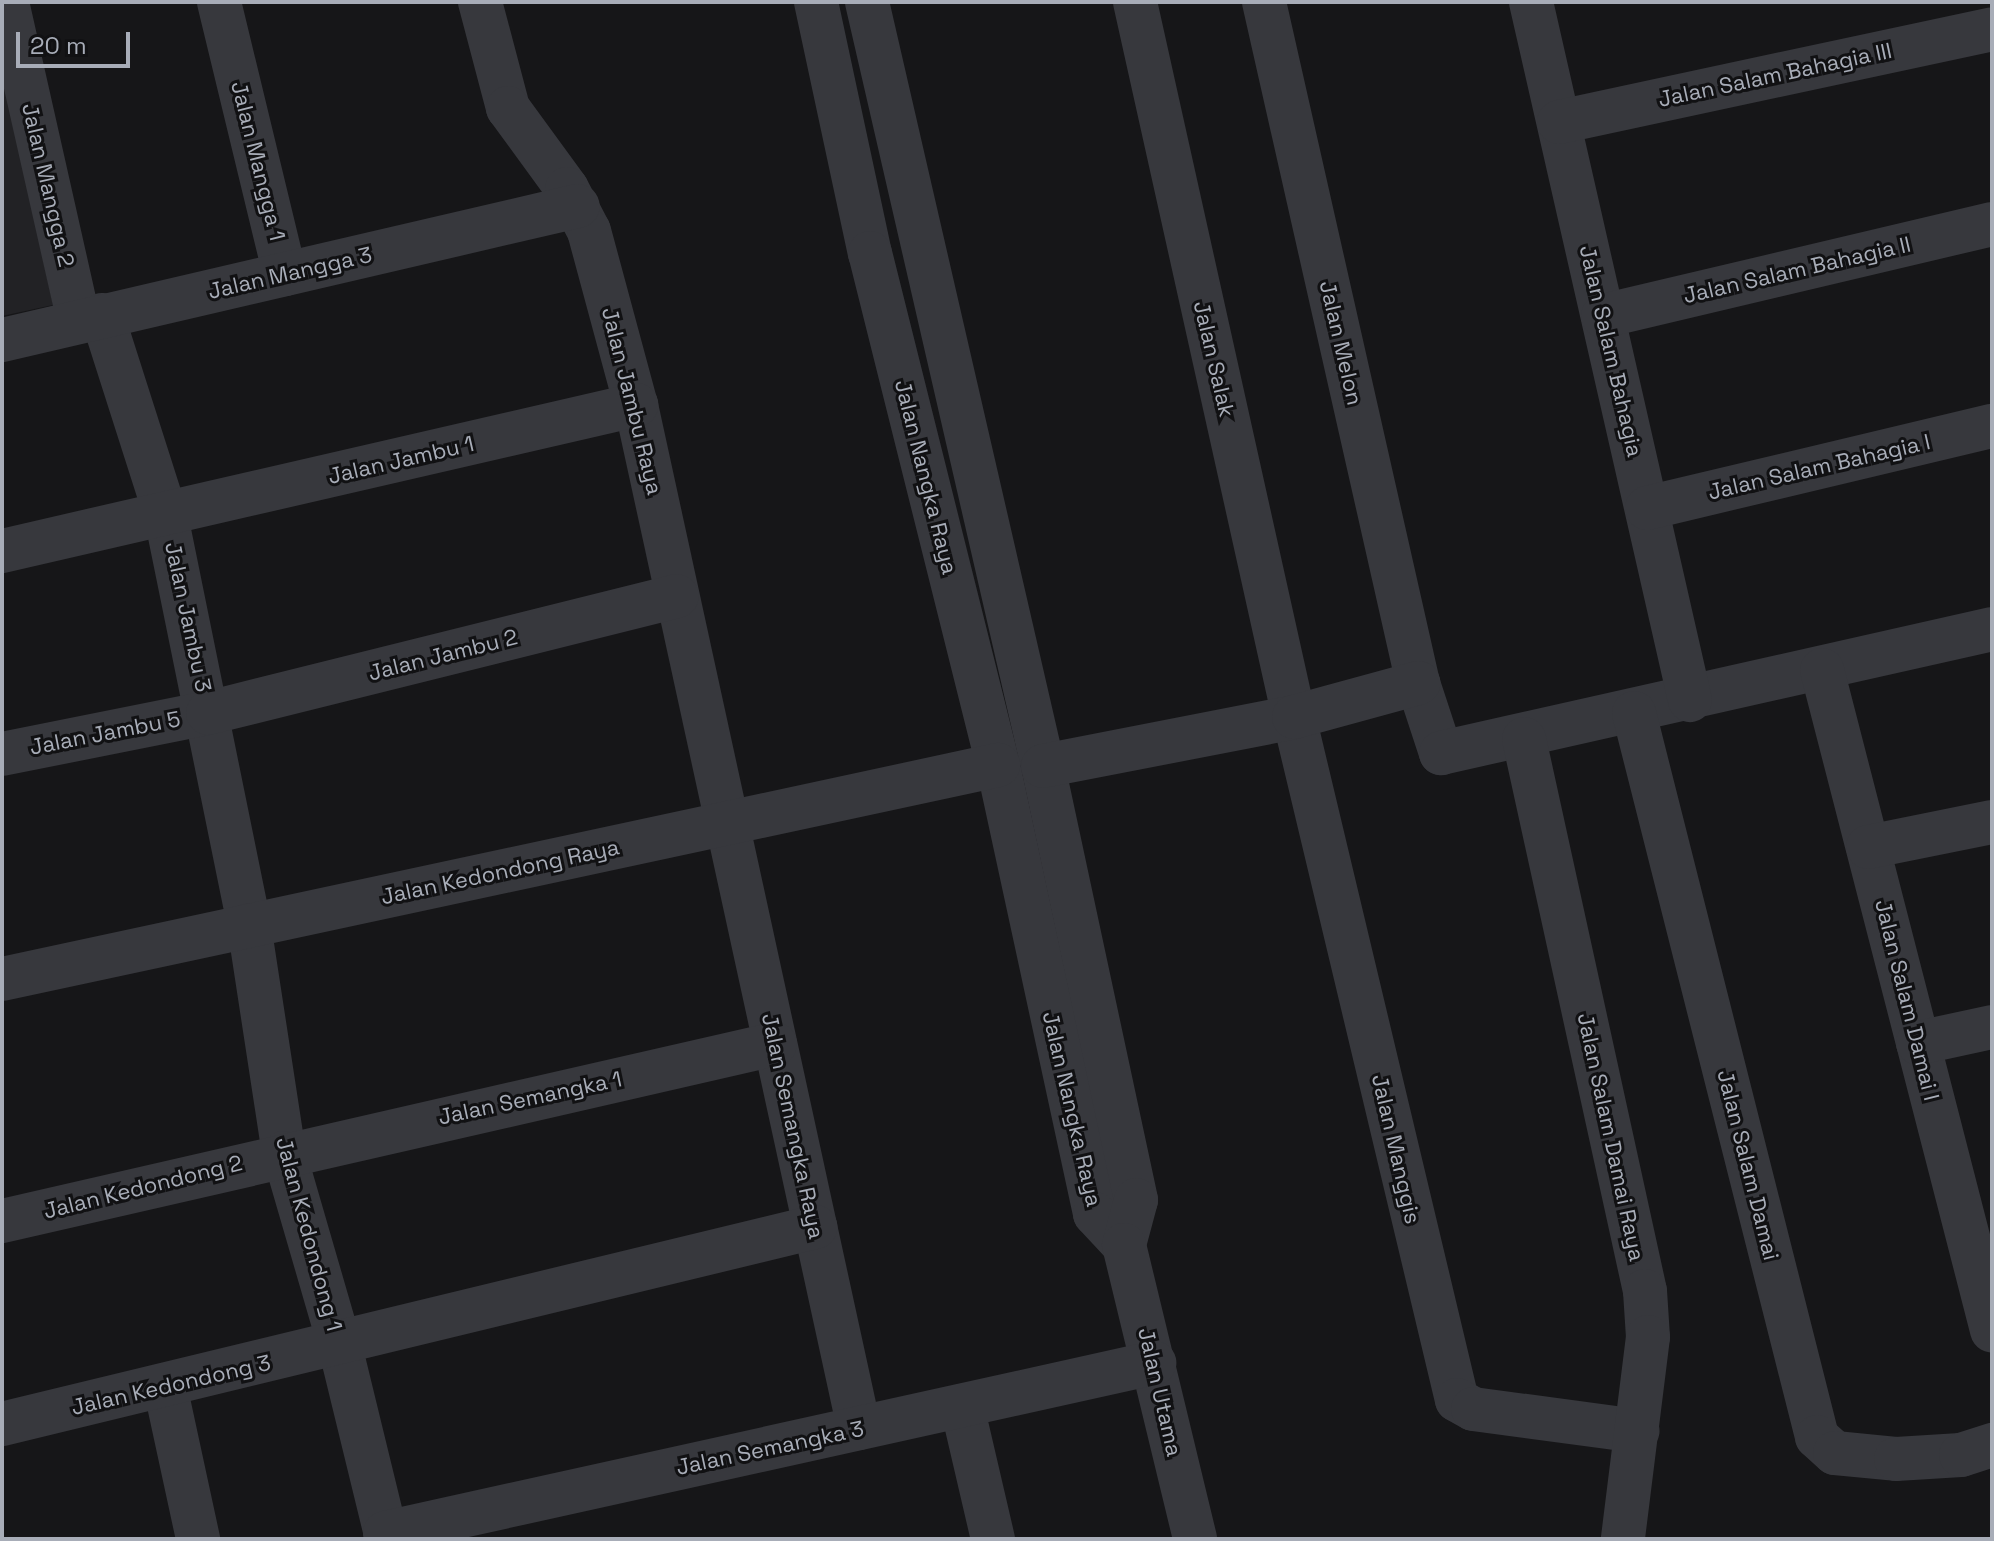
<!DOCTYPE html>
<html>
<head>
<meta charset="utf-8">
<style>
  body { margin:0 }
  #map { position:relative; width:1994px; height:1541px; overflow:hidden; background:#161618; font-family:"Space Grotesk",sans-serif }
  div>[style] { position:absolute }
  [style*='--x'] { left:calc(var(--x)*1px); top:calc(var(--y)*1px); width:calc(var(--w)*1px); rotate:calc(var(--a)*1deg) }
  .built>* { inset:0; background:#222225 }
  .minor>* { height:44px; margin:-22px; padding:0 22px; transform-origin:22px; border-radius:22px; background:#37383d }
  span { translate:-50% -50%; white-space:nowrap; text-align:center; line-height:1.15; -webkit-text-stroke:6px #111113; paint-order:stroke }
  .street-label { font-size:22px; color:#a8adb8 }
  .frame { position:absolute; inset:0; border:4px solid #a8adb8; pointer-events:none }
  .scale { position:absolute; left:16px; top:32px; width:114px; height:36px; box-sizing:border-box; border:4px solid #a8adb8; border-top:0; padding-left:10px; font-size:24px; line-height:28px; white-space:nowrap; color:#a8adb8; -webkit-text-stroke:6px #111113; paint-order:stroke }
</style>
</head>
<body>
<div id="map">
  <div class="built">
    <div style="clip-path:polygon(2px 70px,53px 305px,2px 316px)"></div>
  </div>
  <div class="minor">
    <div style="--x:7;--y:2;--w:327;--a:77.3"></div>
    <div style="--x:219;--y:2;--w:280;--a:76.4"></div>
    <div style="--x:480;--y:2;--w:110;--a:75.2"></div>
    <div style="--x:508;--y:108;--w:100;--a:53.9"></div>
    <div style="--x:567;--y:189;--w:47;--a:62.4"></div>
    <div style="--x:589;--y:231;--w:180;--a:74.9"></div>
    <div style="--x:636;--y:405;--w:1047;--a:77.7"></div>
    <div style="--x:816;--y:2;--w:257;--a:77.9"></div>
    <div style="--x:870;--y:253;--w:528;--a:75.96"></div>
    <div style="--x:998;--y:765;--w:459;--a:77.8"></div>
    <div style="--x:1095;--y:1214;--w:42;--a:46.9"></div>
    <div style="--x:867;--y:2;--w:784;--a:77.03"></div>
    <div style="--x:1043;--y:766;--w:444;--a:77.9"></div>
    <div style="--x:1136;--y:1200;--w:47;--a:104.9"></div>
    <div style="--x:1124;--y:1245;--w:302;--a:76.4"></div>
    <div style="--x:1135;--y:2;--w:732;--a:77.46"></div>
    <div style="--x:1294;--y:717;--w:702;--a:76.58"></div>
    <div style="--x:1457;--y:1400;--w:18;--a:29"></div>
    <div style="--x:1473;--y:1409;--w:166;--a:7.6"></div>
    <div style="--x:1264;--y:2;--w:698;--a:77.26"></div>
    <div style="--x:1418;--y:683;--w:74;--a:71.8"></div>
    <div style="--x:1441;--y:753;--w:565;--a:-12.68"></div>
    <div style="--x:1531;--y:2;--w:716;--a:77.17"></div>
    <div style="--x:1559;--y:122;--w:443;--a:-12.1"></div>
    <div style="--x:102;--y:315;--w:211;--a:72.3"></div>
    <div style="--x:166;--y:516;--w:417;--a:78.5"></div>
    <div style="--x:249;--y:925;--w:231;--a:81.3"></div>
    <div style="--x:284;--y:1153;--w:201;--a:73.8"></div>
    <div style="--x:340;--y:1346;--w:199;--a:76.3"></div>
    <div style="--x:1603;--y:316;--w:400;--a:-13.3"></div>
    <div style="--x:2;--y:340;--w:591;--a:-13.1"></div>
    <div style="--x:1647;--y:508;--w:355;--a:-13.4"></div>
    <div style="--x:2;--y:551;--w:651;--a:-12.97"></div>
    <div style="--x:1822;--y:670;--w:682;--a:75.56"></div>
    <div style="--x:1634;--y:713;--w:747;--a:75.81"></div>
    <div style="--x:1817;--y:1437;--w:24;--a:42"></div>
    <div style="--x:1835;--y:1453;--w:61;--a:5.6"></div>
    <div style="--x:1896;--y:1459;--w:65;--a:-3.5"></div>
    <div style="--x:1961;--y:1455;--w:33;--a:-18"></div>
    <div style="--x:1524;--y:739;--w:565;--a:77.64"></div>
    <div style="--x:1645;--y:1291;--w:46;--a:86.3"></div>
    <div style="--x:1648;--y:1337;--w:204;--a:97.1"></div>
    <div style="--x:2;--y:754;--w:210;--a:-11.3"></div>
    <div style="--x:208;--y:713;--w:483;--a:-14"></div>
    <div style="--x:1043;--y:766;--w:256;--a:-11"></div>
    <div style="--x:1294;--y:717;--w:129;--a:-15.3"></div>
    <div style="--x:1868;--y:847;--w:126;--a:-11.4"></div>
    <div style="--x:2;--y:979;--w:1019;--a:-12.13"></div>
    <div style="--x:1918;--y:1043;--w:76;--a:-12.2"></div>
    <div style="--x:2;--y:1221;--w:793;--a:-12.9"></div>
    <div style="--x:165;--y:1386;--w:157;--a:77.8"></div>
    <div style="--x:962;--y:1406;--w:137;--a:76.9"></div>
    <div style="--x:2;--y:1424;--w:837;--a:-13.62"></div>
    <div style="--x:385;--y:1533;--w:788;--a:-12.47"></div>
  </div>
  <div class="street-label">
    <span style="left:1775px;top:75px;rotate:-12deg">Jalan Salam Bahagia III</span>
    <span style="left:258px;top:161px;rotate:76deg">Jalan Mangga 1</span>
    <span style="left:48px;top:185px;rotate:77deg">Jalan Mangga 2</span>
    <span style="left:1797px;top:270px;rotate:-13deg">Jalan Salam Bahagia II</span>
    <span style="left:290px;top:273px;rotate:-13deg">Jalan Mangga 3</span>
    <span style="left:1341px;top:343px;rotate:77deg">Jalan Melon</span>
    <span style="left:1611px;top:351px;rotate:77deg">Jalan Salam Bahagia</span>
    <span style="left:1214px;top:359px;rotate:77deg">Jalan Salak</span>
    <span style="left:632px;top:401px;rotate:76deg">Jalan Jambu Raya</span>
    <span style="left:401px;top:460px;rotate:-13deg">Jalan Jambu 1</span>
    <span style="left:1819px;top:467px;rotate:-13deg">Jalan Salam Bahagia I</span>
    <span style="left:926px;top:477px;rotate:76deg">Jalan Nangka Raya</span>
    <span style="left:188px;top:617px;rotate:78deg">Jalan Jambu 3</span>
    <span style="left:443px;top:655px;rotate:-14deg">Jalan Jambu 2</span>
    <span style="left:105px;top:733px;rotate:-11deg">Jalan Jambu 5</span>
    <span style="left:500px;top:872px;rotate:-12deg">Jalan Kedondong Raya</span>
    <span style="left:1907px;top:1000px;rotate:76deg">Jalan Salam Damai I</span>
    <span style="left:530px;top:1098px;rotate:-12deg">Jalan Semangka 1</span>
    <span style="left:1072px;top:1109px;rotate:77deg">Jalan Nangka Raya</span>
    <span style="left:793px;top:1126px;rotate:78deg">Jalan Semangka Raya</span>
    <span style="left:1611px;top:1137px;rotate:78deg">Jalan Salam Damai Raya</span>
    <span style="left:1396px;top:1149px;rotate:77deg">Jalan Manggis</span>
    <span style="left:1748px;top:1165px;rotate:76deg">Jalan Salam Damai</span>
    <span style="left:143px;top:1187px;rotate:-14deg">Jalan Kedondong 2</span>
    <span style="left:309px;top:1234px;rotate:75deg">Jalan Kedondong 1</span>
    <span style="left:171px;top:1385px;rotate:-13deg">Jalan Kedondong 3</span>
    <span style="left:1160px;top:1392px;rotate:77deg">Jalan Utama</span>
    <span style="left:770px;top:1448px;rotate:-12deg">Jalan Semangka 3</span>
  </div>
  <div class="frame"></div>
  <div class="scale">20 m</div>
</div>
</body>
</html>
